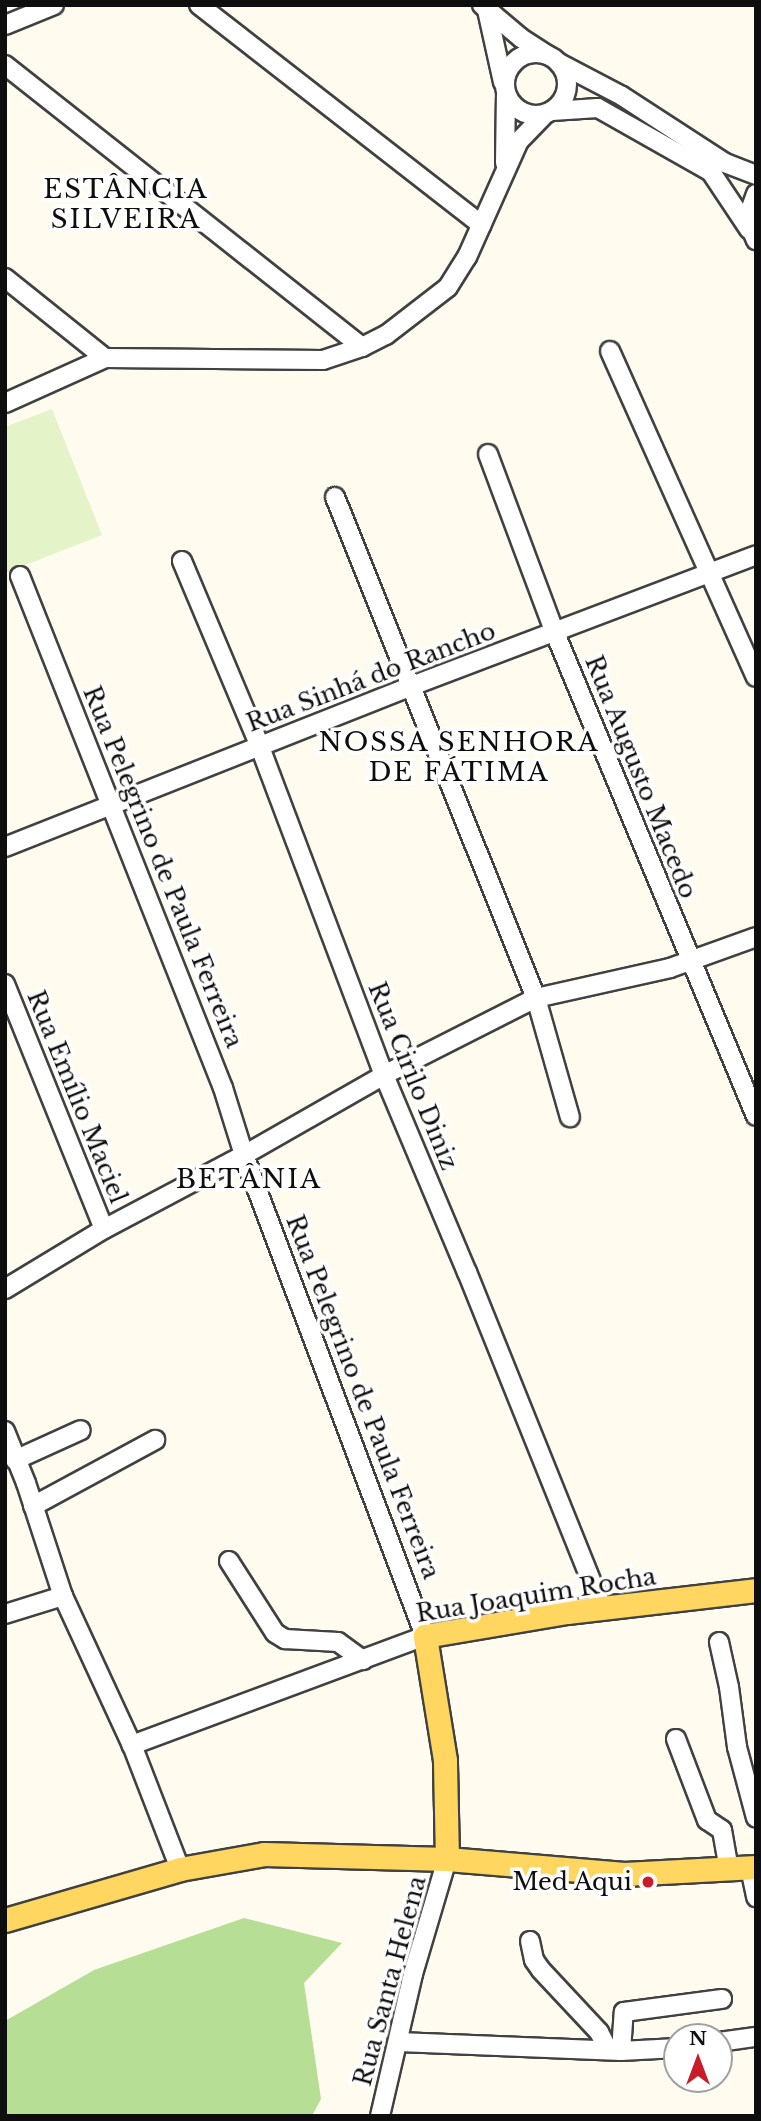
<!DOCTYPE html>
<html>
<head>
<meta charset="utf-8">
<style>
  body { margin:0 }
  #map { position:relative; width:761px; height:2121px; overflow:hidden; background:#fffcef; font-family:"Libre Baskerville",serif }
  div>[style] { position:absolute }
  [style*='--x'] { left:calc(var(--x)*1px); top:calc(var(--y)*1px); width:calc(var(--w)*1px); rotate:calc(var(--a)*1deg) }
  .forest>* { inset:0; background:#b6de94 }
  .pitch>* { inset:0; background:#e5f3c8 }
  .roads { filter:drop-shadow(2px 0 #414141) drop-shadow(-2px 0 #414141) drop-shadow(0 2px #414141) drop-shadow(0 -2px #414141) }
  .minor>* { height:18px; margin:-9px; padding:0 9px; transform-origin:9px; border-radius:9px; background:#fff }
  .minor>.ring { margin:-9px; padding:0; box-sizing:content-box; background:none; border:18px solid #fff; border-radius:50% }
  .major>* { height:23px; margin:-11.5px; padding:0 11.5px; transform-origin:11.5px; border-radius:11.5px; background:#ffd65f }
  .dots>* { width:19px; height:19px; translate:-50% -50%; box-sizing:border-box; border:4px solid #fff; border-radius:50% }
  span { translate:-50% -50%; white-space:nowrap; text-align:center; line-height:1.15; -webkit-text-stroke:7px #fff; paint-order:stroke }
  .street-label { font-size:24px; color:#0e0e0e }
  .poi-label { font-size:24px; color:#0e0e0e }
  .right { translate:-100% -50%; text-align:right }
  .neighbourhood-label { font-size:26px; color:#0e0e0e; letter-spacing:2px }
  .frame { position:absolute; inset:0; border:7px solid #0e0e0e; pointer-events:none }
  .north { position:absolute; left:663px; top:2023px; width:70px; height:70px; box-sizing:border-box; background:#fff; border:2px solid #9f9f9f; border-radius:50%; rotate:0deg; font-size:19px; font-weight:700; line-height:28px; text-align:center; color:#0e0e0e }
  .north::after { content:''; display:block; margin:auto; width:24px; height:32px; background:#c71d28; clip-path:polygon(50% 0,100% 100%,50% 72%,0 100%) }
</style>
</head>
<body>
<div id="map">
  <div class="forest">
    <div style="clip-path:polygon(244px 1918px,342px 1943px,304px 1983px,321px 2099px,312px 2116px,5px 2116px,5px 2021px,94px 1970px)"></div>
  </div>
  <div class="pitch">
    <div style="clip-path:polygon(52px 409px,102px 535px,5px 573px,5px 427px)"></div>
  </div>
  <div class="roads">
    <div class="minor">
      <div style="--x:199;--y:5;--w:358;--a:37.9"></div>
      <div style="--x:482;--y:5;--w:51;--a:40.2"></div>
      <div style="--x:521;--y:38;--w:31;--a:33"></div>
      <div style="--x:487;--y:10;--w:74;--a:77.5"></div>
      <div style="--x:5;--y:25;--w:53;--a:-22.2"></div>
      <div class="ring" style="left:505px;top:53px;width:44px;height:44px"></div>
      <div style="--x:559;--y:63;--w:71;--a:27.6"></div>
      <div style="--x:622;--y:96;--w:123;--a:33"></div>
      <div style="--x:725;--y:163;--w:33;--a:21"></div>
      <div style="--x:5;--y:65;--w:455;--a:38.3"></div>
      <div style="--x:552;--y:111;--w:46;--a:-3.7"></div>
      <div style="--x:598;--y:108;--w:130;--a:29.5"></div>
      <div style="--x:711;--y:172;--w:69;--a:56.3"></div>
      <div style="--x:505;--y:163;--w:68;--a:-89.2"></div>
      <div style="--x:756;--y:194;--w:27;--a:110"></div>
      <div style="--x:747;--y:219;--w:23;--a:67"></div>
      <div style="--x:5;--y:278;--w:128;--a:38.7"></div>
      <div style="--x:610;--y:351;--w:357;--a:65.9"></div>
      <div style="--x:5;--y:403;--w:110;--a:-24.2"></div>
      <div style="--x:105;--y:358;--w:218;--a:0.5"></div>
      <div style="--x:323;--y:360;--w:41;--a:-18.4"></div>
      <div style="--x:362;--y:347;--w:27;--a:-27"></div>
      <div style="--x:386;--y:335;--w:78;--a:-37.7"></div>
      <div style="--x:448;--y:287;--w:36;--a:-58"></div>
      <div style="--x:467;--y:257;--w:127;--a:-65.9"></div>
      <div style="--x:519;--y:141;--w:37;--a:-46"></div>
      <div style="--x:488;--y:454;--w:191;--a:69.5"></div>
      <div style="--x:555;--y:633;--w:523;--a:67.41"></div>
      <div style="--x:335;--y:497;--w:540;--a:68.14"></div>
      <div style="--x:536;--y:998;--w:124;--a:74.1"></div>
      <div style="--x:182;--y:561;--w:202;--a:67.2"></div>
      <div style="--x:260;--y:747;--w:351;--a:69.3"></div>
      <div style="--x:384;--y:1075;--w:214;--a:67.2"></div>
      <div style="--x:467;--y:1272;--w:362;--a:68.1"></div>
      <div style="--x:20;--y:576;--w:551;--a:68.37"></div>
      <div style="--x:223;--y:1088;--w:70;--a:72.6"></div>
      <div style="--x:244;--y:1155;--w:514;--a:69.38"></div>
      <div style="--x:425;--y:1636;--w:313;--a:159.6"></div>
      <div style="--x:5;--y:847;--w:435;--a:-21.6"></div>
      <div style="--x:409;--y:687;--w:371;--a:-20.8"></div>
      <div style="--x:5;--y:984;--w:264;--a:68"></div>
      <div style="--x:5;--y:1289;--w:116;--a:-31.2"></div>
      <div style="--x:104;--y:1229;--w:158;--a:-27.9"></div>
      <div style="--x:244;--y:1155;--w:161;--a:-29.7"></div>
      <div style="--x:384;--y:1075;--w:170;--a:-26.9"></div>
      <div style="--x:536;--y:998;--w:137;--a:-12.6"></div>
      <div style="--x:670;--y:968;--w:91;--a:-19.8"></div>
      <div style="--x:5;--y:1431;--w:56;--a:68"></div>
      <div style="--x:26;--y:1483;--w:119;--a:71.9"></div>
      <div style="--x:63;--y:1596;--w:164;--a:65.2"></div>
      <div style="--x:132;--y:1745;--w:133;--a:68.8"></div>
      <div style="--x:15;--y:1460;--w:72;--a:-24.4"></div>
      <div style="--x:33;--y:1506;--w:139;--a:-28.4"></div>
      <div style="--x:229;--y:1561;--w:85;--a:57.4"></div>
      <div style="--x:275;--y:1633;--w:12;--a:31"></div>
      <div style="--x:285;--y:1639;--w:53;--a:3.2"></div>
      <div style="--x:338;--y:1642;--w:31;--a:36"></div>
      <div style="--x:5;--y:1614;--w:61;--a:-17.2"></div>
      <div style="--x:719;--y:1642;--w:46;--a:77.5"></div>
      <div style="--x:729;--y:1687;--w:61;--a:82.4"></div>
      <div style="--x:737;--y:1747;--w:73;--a:75"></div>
      <div style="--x:676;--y:1739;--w:87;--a:69.1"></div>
      <div style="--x:707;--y:1820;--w:18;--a:34"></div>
      <div style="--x:722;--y:1830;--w:40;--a:80"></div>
      <div style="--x:750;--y:1868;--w:30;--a:78"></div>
      <div style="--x:530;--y:1941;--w:19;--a:78"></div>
      <div style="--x:534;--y:1960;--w:12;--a:55"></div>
      <div style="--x:541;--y:1970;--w:85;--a:46.9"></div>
      <div style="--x:599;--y:2032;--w:20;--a:63"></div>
      <div style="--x:399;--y:2042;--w:222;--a:2.3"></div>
      <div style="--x:621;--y:2051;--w:56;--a:-3.1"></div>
      <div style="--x:719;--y:2042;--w:37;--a:-8"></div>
      <div style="--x:621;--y:2051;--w:39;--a:-86"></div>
      <div style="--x:624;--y:2012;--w:99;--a:-7.6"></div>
      <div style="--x:380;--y:2116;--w:146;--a:-76.9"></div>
      <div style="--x:413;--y:1974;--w:120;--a:-73.5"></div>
    </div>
    <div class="major">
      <div style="--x:447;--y:1859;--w:99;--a:-91.2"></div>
      <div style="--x:445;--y:1760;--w:126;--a:-99.2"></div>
      <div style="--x:425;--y:1636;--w:144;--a:-9.6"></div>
      <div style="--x:567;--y:1612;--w:190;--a:-6.6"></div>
      <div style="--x:5;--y:1920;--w:182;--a:-16.2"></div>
      <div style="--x:180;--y:1869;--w:85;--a:-10.1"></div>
      <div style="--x:264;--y:1854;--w:183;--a:1.6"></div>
      <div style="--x:447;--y:1859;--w:178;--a:4.8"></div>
      <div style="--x:624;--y:1874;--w:132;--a:-3"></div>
    </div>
  </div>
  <div class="dots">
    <div style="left:648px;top:1882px;background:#c71d28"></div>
  </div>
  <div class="street-label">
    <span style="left:371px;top:677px;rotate:-21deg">Rua Sinhá do Rancho</span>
    <span style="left:641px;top:777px;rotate:68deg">Rua Augusto Macedo</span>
    <span style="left:163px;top:867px;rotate:68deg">Rua Pelegrino de Paula Ferreira</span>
    <span style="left:413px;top:1076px;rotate:68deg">Rua Cirilo Diniz</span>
    <span style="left:77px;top:1097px;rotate:68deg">Rua Emílio Maciel</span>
    <span style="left:363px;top:1397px;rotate:69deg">Rua Pelegrino de Paula Ferreira</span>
    <span style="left:536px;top:1595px;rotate:-9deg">Rua Joaquim Rocha</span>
    <span style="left:390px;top:1981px;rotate:-75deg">Rua Santa Helena</span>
  </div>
  <div class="poi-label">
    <span class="right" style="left:632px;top:1882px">Med Aqui</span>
  </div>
  <div class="neighbourhood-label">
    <span style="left:126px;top:205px">ESTÂNCIA<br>SILVEIRA</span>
    <span style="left:459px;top:758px">NOSSA SENHORA<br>DE FÁTIMA</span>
    <span style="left:249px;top:1180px">BETÂNIA</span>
  </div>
  <div class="frame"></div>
  <div class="north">N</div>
</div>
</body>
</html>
